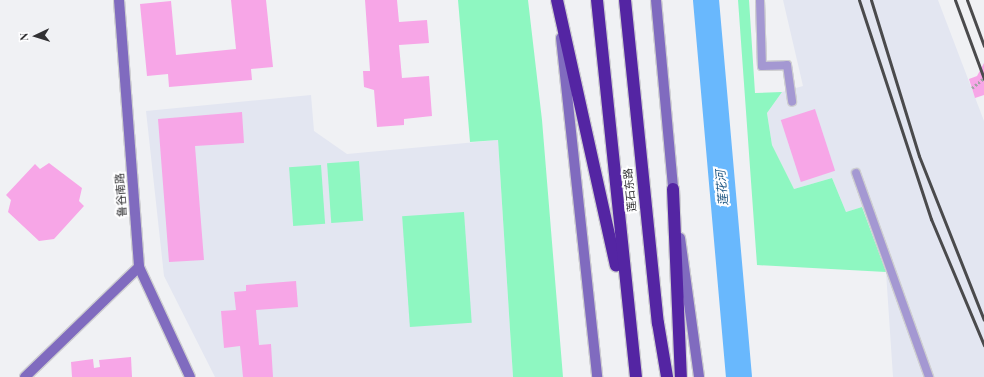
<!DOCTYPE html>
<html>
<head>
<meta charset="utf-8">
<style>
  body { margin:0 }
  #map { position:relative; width:984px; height:377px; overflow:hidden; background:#f0f1f4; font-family:"Playfair Display","Noto Sans SC",serif }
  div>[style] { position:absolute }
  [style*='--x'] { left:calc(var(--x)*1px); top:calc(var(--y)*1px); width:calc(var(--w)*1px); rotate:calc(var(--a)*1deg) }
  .built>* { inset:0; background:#e3e6f1 }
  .green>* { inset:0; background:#8ef7c1; transform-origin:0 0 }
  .river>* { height:26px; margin:-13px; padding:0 13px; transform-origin:13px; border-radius:13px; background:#69b8fd }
  .building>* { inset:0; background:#f7a6e7; transform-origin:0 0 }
  .path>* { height:2.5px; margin-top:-1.25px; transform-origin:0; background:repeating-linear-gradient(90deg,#a4a5a7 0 2px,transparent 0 4px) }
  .roads { filter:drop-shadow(1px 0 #ceced1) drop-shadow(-1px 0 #ceced1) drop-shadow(0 1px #ceced1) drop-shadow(0 -1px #ceced1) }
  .lane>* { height:8px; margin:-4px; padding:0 4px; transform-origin:4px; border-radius:4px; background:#a498d2 }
  .secondary>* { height:10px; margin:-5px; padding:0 5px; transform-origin:5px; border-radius:5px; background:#806bbf }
  .highway>* { height:12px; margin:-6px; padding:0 6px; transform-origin:6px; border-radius:6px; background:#5425a3 }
  .rail>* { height:3px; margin:-1.5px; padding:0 1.5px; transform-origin:1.5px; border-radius:1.5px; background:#4a4a4c }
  span { translate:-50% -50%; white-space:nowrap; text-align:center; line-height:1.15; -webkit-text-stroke:4px #fefeff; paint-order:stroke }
  .street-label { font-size:11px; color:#313133 }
  .water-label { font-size:12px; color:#1a5380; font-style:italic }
  .north { position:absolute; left:16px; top:16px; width:40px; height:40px; -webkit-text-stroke:3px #fefeff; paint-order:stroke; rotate:266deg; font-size:11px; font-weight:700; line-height:16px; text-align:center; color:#313133 }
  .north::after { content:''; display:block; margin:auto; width:14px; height:18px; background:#313133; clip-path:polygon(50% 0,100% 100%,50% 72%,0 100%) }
</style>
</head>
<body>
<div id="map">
  <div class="built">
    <div style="clip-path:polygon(783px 0,938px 0,984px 121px,984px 377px,893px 377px,886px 272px,862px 207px,846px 212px,832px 178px,794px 189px,772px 145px,767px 113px,782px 92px,803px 86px)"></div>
    <div style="clip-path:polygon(311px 95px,314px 131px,347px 154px,498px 140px,513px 377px,215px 377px,164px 276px,146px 111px)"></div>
  </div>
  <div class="green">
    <div style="clip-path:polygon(458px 0,528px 0,542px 120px,563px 377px,513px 377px,498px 140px,470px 142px)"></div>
    <div style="clip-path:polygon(738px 0,749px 0,755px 93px,782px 92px,767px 113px,772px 145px,794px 189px,832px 178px,846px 212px,862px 207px,886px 272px,757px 265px)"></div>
    <div style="left:359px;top:161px;width:60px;height:32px;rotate:86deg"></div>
    <div style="left:321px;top:165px;width:59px;height:32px;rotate:86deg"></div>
    <div style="left:464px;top:212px;width:111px;height:62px;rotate:86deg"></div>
  </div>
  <div class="river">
    <div style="--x:706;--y:0;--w:378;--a:85"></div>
  </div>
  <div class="building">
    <div style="clip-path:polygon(231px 0,266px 0,273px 67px,251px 69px,252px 80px,169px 87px,168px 74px,147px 76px,140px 4px,171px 1px,176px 55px,236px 49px)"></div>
    <div style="clip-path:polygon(365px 0,397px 0,399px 22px,427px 20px,429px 43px,399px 45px,402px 78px,429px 76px,432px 116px,404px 119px,404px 125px,377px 127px,374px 90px,364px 87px,363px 71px,370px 71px)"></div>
    <div style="clip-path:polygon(984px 63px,984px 95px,975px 98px,969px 79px,977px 76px)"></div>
    <div style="left:815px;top:109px;width:65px;height:36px;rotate:72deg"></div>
    <div style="clip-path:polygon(242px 112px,244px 143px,195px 146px,204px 260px,169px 262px,158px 119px)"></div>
    <div style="clip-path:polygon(49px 163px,82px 188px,79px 201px,84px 206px,54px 239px,39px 241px,8px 212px,11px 200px,6px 195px,35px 164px,40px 169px)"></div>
    <div style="clip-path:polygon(296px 281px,298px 307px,256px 310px,259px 345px,271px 344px,273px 377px,243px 377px,240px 346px,224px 348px,221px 311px,236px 310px,234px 292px,246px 291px,246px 285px)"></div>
    <div style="clip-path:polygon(131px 357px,132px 377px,72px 377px,71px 362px,93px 359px,94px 368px,100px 367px,99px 360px)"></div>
  </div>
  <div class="path">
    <div style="--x:972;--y:88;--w:16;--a:-40"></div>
  </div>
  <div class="roads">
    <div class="lane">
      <div style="--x:760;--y:0;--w:66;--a:88.3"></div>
      <div style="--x:762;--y:66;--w:25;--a:-2"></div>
      <div style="--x:787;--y:65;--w:37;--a:82"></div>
      <div style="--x:856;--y:173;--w:217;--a:70.3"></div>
    </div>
    <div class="secondary">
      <div style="--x:119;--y:0;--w:268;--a:85.7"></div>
      <div style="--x:139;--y:267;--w:121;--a:65.1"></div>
      <div style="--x:656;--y:0;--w:198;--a:84.8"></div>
      <div style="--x:561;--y:38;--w:341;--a:83.9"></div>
      <div style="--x:680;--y:238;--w:140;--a:82.2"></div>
      <div style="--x:25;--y:377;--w:158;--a:-44"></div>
    </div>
    <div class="highway">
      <div style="--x:557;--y:0;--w:272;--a:77.5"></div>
      <div style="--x:597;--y:0;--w:379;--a:84.1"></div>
      <div style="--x:625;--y:0;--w:325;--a:84.2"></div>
      <div style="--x:658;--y:323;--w:55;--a:80.5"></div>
      <div style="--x:673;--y:189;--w:188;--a:87.6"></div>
    </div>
  </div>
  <div class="rail">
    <div style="--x:859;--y:0;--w:231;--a:71.8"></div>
    <div style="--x:931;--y:219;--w:137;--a:67.2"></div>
    <div style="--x:871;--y:0;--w:163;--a:72.9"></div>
    <div style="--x:919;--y:156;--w:176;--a:68.4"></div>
    <div style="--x:955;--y:0;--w:84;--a:69.8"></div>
    <div style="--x:967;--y:0;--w:49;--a:69.7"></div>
  </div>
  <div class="street-label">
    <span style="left:630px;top:190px;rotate:-96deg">莲石东路</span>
    <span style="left:121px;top:195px;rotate:-94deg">鲁谷南路</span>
  </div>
  <div class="water-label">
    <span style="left:722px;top:188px;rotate:-95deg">莲花河</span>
  </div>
  <div class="north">N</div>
</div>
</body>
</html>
